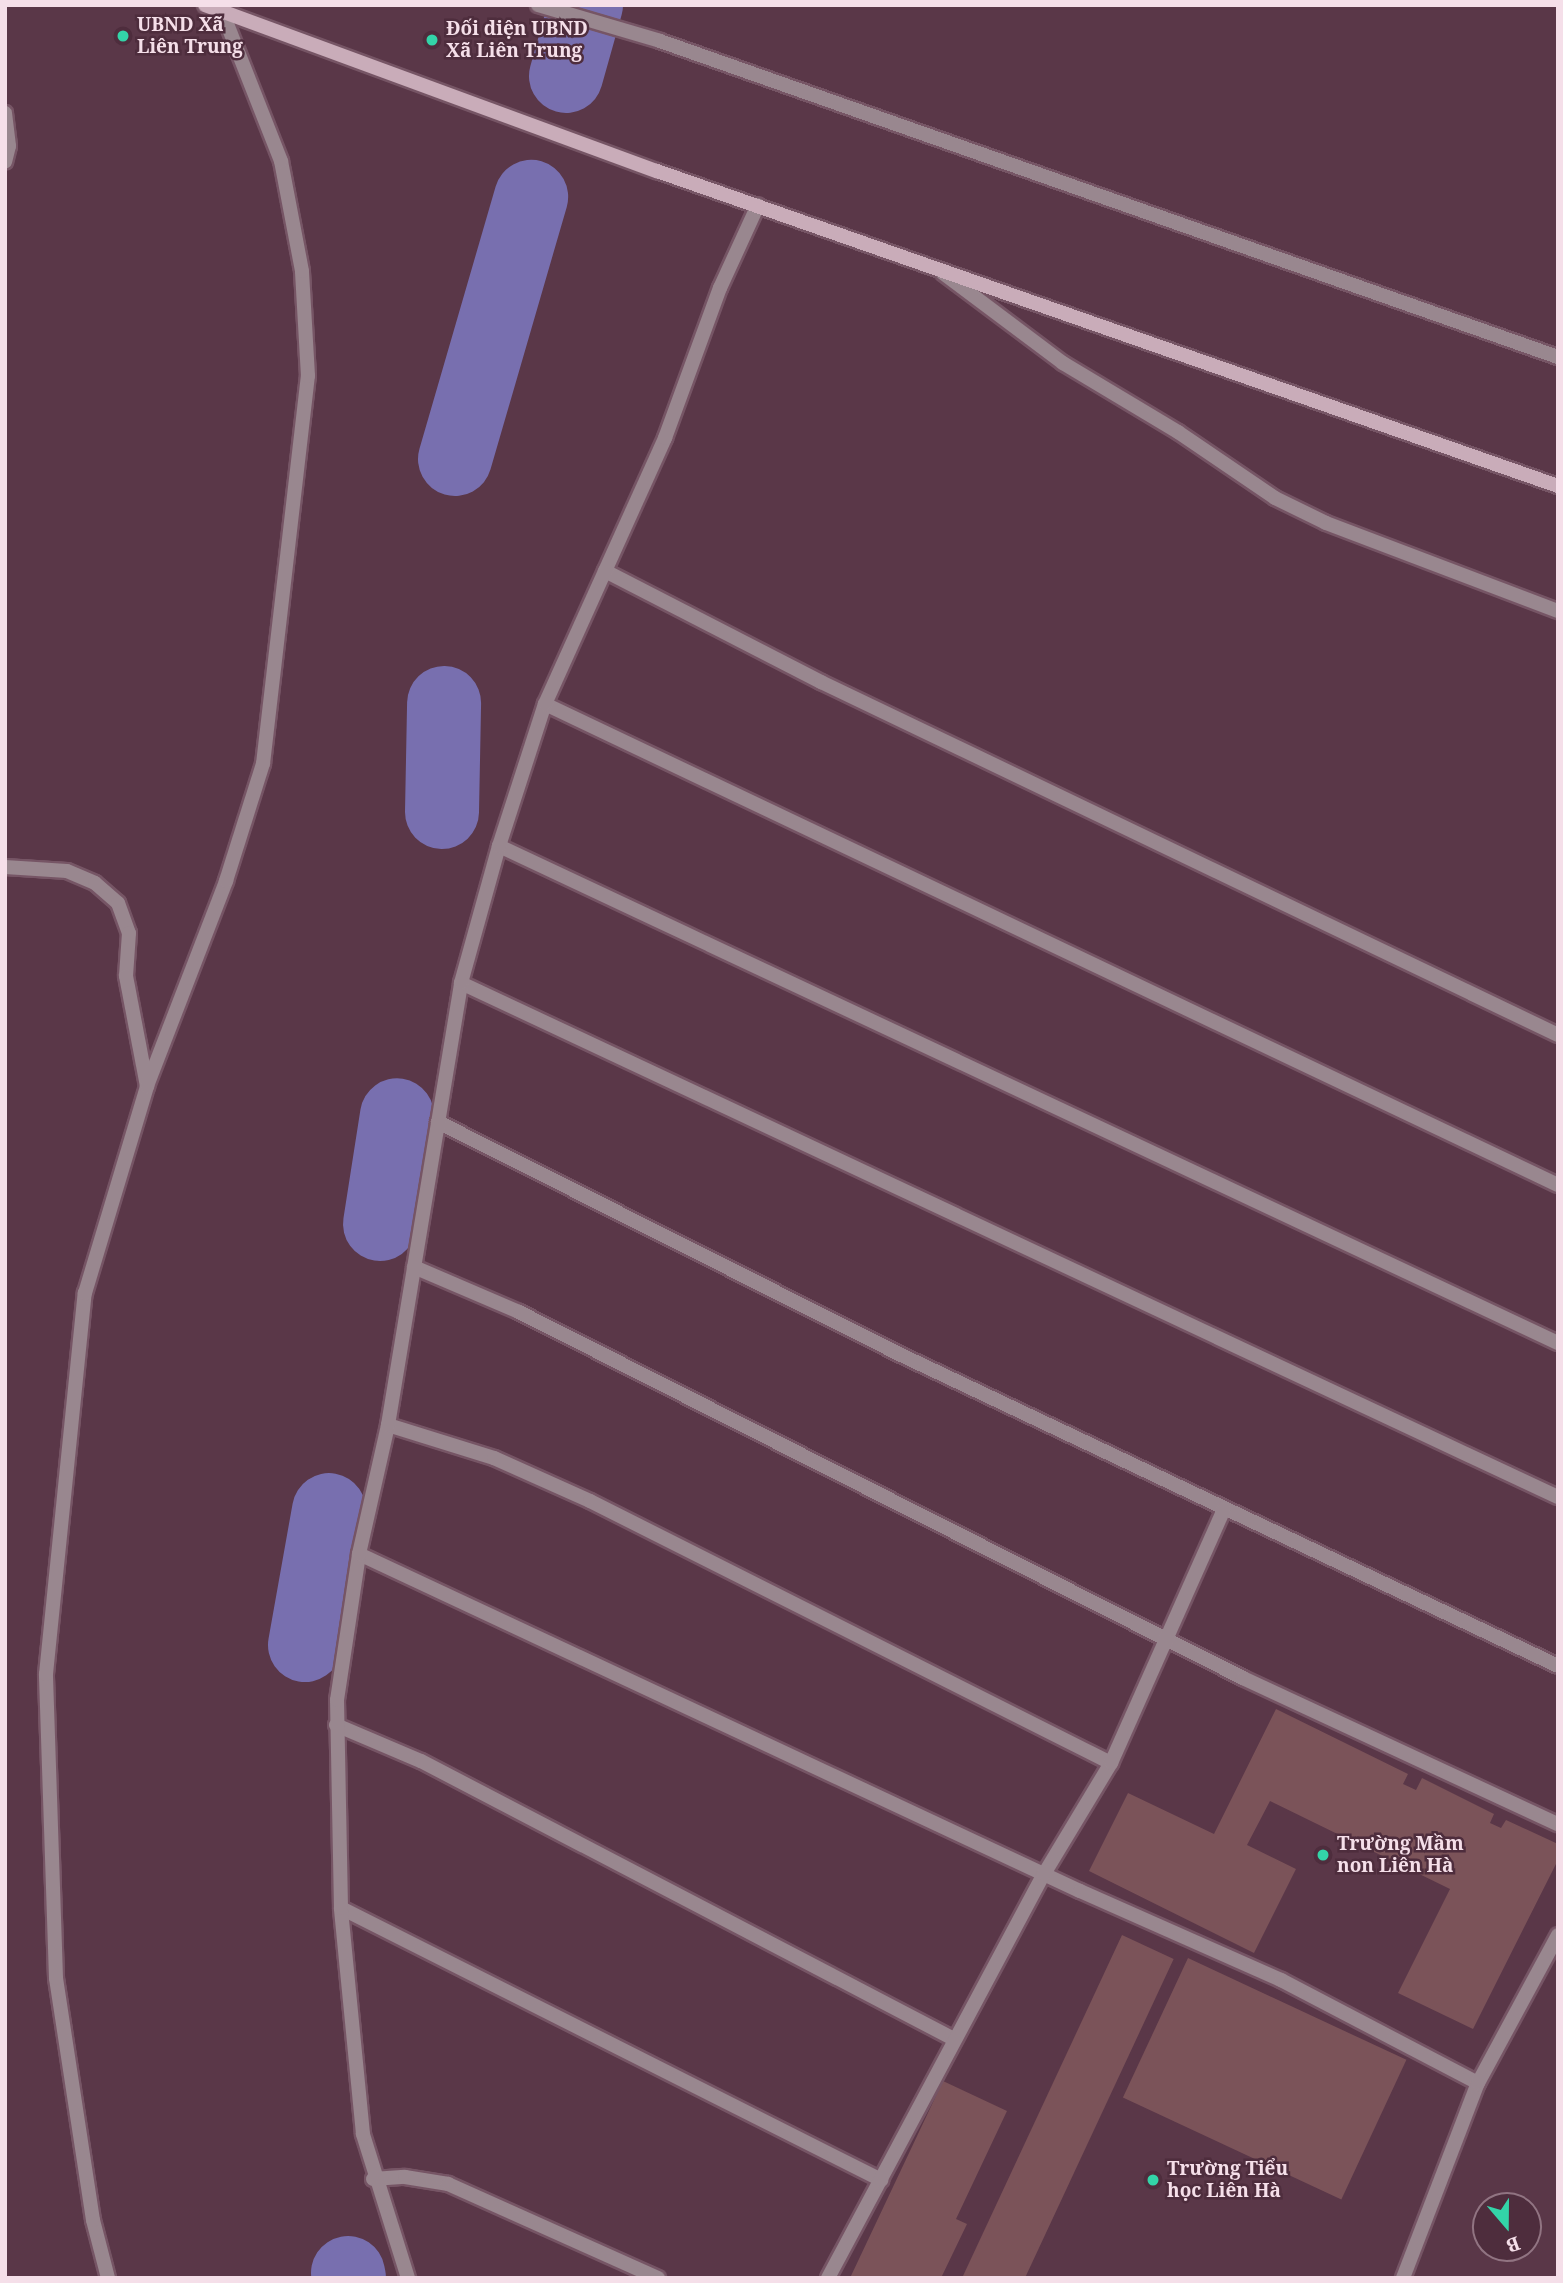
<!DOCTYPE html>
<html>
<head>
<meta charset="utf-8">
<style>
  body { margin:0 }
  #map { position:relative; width:1563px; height:2283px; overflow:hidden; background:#5a3748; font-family:"Noto Serif",serif }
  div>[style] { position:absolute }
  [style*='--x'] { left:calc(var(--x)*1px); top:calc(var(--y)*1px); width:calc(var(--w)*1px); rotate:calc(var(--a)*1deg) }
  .river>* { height:74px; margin:-37px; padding:0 37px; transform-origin:37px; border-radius:37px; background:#786faf }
  .building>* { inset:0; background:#7b5359; transform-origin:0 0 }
  .roads { filter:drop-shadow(2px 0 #765565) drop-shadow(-2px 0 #765565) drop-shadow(0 2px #765565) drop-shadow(0 -2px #765565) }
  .service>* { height:14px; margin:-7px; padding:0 7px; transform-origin:7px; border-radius:7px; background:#99878f }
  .minor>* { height:14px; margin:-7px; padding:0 7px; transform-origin:7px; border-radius:7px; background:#99878f }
  .tertiary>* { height:14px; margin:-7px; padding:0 7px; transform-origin:7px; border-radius:7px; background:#99878f }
  .secondary>* { height:14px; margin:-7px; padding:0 7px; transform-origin:7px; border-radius:7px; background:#c9acb9 }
  .dots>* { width:19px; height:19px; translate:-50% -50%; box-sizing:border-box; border:4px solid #4e2d3d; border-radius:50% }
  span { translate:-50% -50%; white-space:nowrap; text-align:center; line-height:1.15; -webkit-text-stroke:5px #4e2d3d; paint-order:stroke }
  .poi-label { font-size:19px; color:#f5dfe9; font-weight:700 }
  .left { translate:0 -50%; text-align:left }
  .frame { position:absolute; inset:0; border:7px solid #f5dfe9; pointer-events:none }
  .north { position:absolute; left:1472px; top:2192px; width:70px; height:70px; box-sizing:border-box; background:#4e2d3d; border:2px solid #917482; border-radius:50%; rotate:160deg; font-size:19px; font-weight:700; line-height:28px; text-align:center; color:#f5dfe9 }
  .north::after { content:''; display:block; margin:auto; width:24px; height:32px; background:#33d4a8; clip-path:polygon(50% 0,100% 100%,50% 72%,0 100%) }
</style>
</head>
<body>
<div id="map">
  <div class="river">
    <div style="--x:566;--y:76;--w:74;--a:-74.3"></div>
    <div style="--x:455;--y:459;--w:273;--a:-73.8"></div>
    <div style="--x:442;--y:812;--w:109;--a:-88.9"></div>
    <div style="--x:380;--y:1224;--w:110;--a:-81.1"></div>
    <div style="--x:305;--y:1645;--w:137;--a:-79.9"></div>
    <div style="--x:348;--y:2273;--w:5;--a:79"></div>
  </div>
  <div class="building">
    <div style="clip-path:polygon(1276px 1709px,1408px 1774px,1403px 1784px,1416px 1790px,1422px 1778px,1494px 1814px,1490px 1823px,1501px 1828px,1506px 1820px,1558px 1844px,1558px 1860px,1473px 2029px,1398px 1993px,1450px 1889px,1270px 1801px,1247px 1845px,1296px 1869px,1254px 1953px,1089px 1871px,1128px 1793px,1214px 1834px)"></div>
    <div style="left:1122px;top:1935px;width:57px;height:379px;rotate:25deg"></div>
    <div style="left:1188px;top:1958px;width:241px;height:154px;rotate:25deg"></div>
    <div style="clip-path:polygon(943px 2081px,1007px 2111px,956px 2219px,967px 2224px,941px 2278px,850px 2278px)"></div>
  </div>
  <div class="roads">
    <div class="service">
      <div style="--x:605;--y:571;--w:243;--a:27.2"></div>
      <div style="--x:821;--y:682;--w:817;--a:25.59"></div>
      <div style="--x:545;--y:704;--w:1121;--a:25.4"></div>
      <div style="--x:499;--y:846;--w:1170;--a:25.14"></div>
      <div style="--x:461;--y:983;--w:1211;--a:25.11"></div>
      <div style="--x:414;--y:1267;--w:114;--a:23.2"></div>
      <div style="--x:519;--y:1312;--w:811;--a:26.82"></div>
      <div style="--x:1243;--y:1678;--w:347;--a:24.9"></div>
      <div style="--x:388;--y:1425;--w:111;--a:17.3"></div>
      <div style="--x:494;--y:1458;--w:105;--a:24.1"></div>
      <div style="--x:590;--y:1501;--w:583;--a:26.7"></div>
      <div style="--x:359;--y:1554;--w:796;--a:25.05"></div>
      <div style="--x:1080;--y:1891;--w:220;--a:23.9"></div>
      <div style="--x:1281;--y:1980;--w:222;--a:27.6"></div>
    </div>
    <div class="minor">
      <div style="--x:5;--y:113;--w:33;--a:83"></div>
      <div style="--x:9;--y:146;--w:16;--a:104"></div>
      <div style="--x:943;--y:273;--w:150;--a:36.9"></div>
      <div style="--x:1063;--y:363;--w:134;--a:31"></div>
      <div style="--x:1178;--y:432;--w:117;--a:34.2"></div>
      <div style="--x:1275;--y:498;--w:57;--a:26.1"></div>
      <div style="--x:1326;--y:523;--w:248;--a:20.8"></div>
      <div style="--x:5;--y:867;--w:62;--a:3.7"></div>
      <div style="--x:67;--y:871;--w:30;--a:23"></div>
      <div style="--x:95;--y:883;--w:30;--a:41"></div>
      <div style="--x:118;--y:903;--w:32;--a:70"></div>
      <div style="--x:129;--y:933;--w:43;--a:94"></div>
      <div style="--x:126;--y:976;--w:112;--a:79.2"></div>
      <div style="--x:438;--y:1122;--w:516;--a:26.71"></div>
      <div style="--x:899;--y:1354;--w:729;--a:25.33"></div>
      <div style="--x:336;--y:1725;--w:92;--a:23"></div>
      <div style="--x:421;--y:1761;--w:601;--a:27.55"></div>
      <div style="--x:341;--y:1908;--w:605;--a:26.73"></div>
      <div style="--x:373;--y:2179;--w:32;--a:-4"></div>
      <div style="--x:405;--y:2177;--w:44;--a:9.2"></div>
      <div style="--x:448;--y:2184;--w:230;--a:24.1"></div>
      <div style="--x:108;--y:2278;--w:60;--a:-104.5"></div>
      <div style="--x:93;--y:2220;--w:245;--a:-98.7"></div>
      <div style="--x:56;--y:1978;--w:304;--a:-91.9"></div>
      <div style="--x:46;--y:1674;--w:383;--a:-84.2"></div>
      <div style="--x:85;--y:1293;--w:216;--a:-73.3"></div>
      <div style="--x:147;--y:1086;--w:220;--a:-68.9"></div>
      <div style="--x:226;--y:881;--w:123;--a:-72.5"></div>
      <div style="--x:263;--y:764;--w:391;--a:-83.4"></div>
      <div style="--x:308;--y:376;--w:105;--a:-93.3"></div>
      <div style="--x:302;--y:271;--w:112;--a:-100.8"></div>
      <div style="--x:281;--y:161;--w:161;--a:-111.5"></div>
      <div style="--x:408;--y:2278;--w:151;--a:-107.4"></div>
      <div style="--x:363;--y:2134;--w:227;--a:-95.6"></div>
      <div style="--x:341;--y:1908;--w:208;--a:-91.1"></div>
      <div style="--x:337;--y:1700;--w:148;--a:-81.4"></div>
      <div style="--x:359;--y:1554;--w:132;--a:-77.3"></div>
      <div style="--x:388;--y:1425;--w:448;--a:-80.6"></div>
      <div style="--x:461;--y:983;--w:142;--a:-74.5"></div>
      <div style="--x:499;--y:846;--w:149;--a:-72.1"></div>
      <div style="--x:545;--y:704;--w:292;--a:-65.7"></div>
      <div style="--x:665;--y:438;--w:160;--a:-69.9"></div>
      <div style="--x:720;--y:288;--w:91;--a:-65.4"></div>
      <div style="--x:828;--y:2278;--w:458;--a:-61.9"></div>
      <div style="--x:1044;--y:1874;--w:130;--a:-58.9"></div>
      <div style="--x:1111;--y:1763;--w:278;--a:-66"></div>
      <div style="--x:1403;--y:2278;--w:209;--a:-69"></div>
      <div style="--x:1478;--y:2083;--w:168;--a:-61.6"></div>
    </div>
    <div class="tertiary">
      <div style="--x:538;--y:5;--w:127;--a:16.4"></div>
      <div style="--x:660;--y:41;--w:952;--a:19.39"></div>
    </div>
    <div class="secondary">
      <div style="--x:205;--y:5;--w:482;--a:20.2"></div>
      <div style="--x:657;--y:171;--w:954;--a:19.27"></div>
    </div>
  </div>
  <div class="dots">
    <div style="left:123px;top:36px;background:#33d4a8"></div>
    <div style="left:432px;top:40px;background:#33d4a8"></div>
    <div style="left:1323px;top:1855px;background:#33d4a8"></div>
    <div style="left:1153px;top:2180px;background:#33d4a8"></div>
  </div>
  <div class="poi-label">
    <span class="left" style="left:137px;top:36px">UBND Xã<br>Liên Trung</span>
    <span class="left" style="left:446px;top:40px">Đối diện UBND<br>Xã Liên Trung</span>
    <span class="left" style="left:1337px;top:1855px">Trường Mầm<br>non Liên Hà</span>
    <span class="left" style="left:1167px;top:2180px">Trường Tiểu<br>học Liên Hà</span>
  </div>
  <div class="frame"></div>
  <div class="north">B</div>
</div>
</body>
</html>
